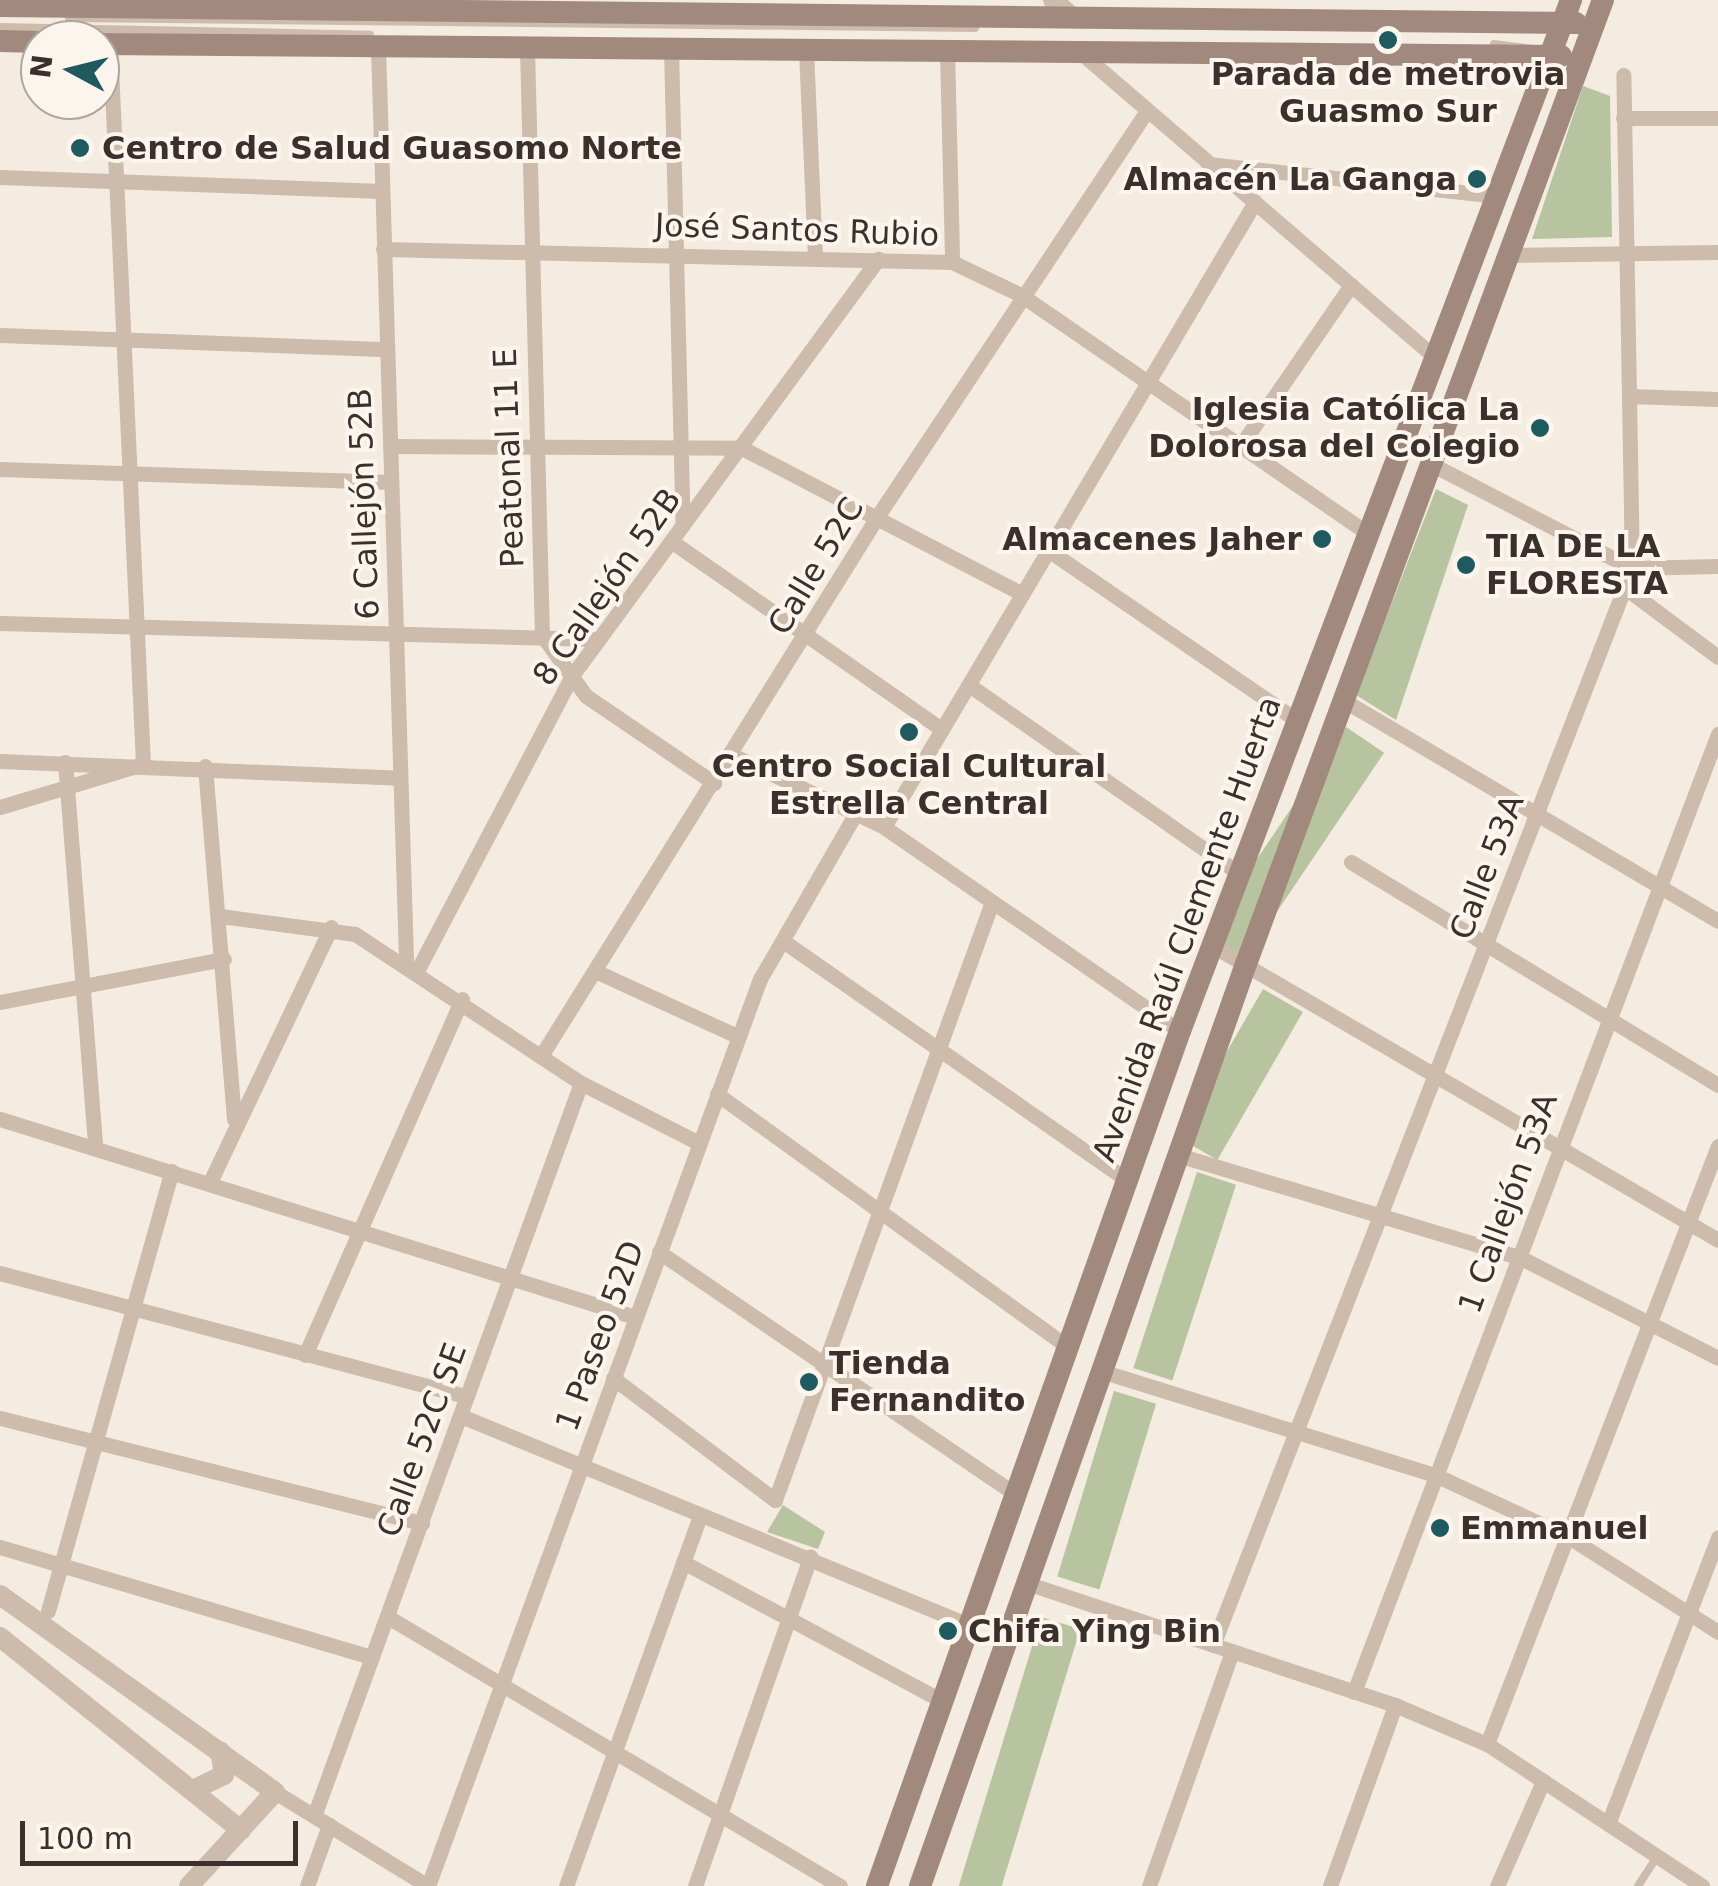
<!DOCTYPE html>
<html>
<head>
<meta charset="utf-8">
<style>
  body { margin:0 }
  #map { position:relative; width:1718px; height:1886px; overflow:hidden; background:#f4ebe1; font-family:"DejaVu Sans",sans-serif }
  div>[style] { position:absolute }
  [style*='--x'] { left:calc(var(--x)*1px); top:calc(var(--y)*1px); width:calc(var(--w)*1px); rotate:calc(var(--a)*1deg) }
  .green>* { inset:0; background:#b8c4a0; transform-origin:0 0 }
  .service>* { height:8px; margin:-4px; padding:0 4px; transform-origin:4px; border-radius:4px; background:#cdbbac }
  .minor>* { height:15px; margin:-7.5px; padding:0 7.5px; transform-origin:7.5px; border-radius:7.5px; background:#cdbbac }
  .tertiary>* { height:20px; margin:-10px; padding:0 10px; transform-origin:10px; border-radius:10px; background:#cdbbac }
  .secondary>* { height:22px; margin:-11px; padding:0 11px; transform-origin:11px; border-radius:11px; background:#a18a7d }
  .dots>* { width:28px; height:28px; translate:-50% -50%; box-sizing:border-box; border:5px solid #fbf5ee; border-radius:50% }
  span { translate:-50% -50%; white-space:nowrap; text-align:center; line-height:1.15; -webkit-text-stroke:8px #fbf5ee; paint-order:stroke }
  .poi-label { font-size:32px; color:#3b302b; font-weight:700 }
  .left { translate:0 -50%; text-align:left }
  .right { translate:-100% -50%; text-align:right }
  .street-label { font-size:32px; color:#3b302b }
  .north { position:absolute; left:20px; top:20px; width:100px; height:100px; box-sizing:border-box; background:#fbf5ee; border:2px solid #aea6a0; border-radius:50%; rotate:277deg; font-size:28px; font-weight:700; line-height:40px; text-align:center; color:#3b302b }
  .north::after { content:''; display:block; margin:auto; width:35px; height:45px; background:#1f5a5e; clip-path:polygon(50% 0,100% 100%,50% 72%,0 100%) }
  .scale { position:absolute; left:20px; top:1821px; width:278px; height:45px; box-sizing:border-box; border:5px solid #3b302b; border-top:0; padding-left:12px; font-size:30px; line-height:35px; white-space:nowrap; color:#3b302b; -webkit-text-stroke:8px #fbf5ee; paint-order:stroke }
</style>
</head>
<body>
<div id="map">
  <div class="green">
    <div style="clip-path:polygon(1583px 86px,1610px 96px,1612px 237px,1532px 239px)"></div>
    <div style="clip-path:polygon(1436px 489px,1468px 505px,1396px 720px,1356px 695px)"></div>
    <div style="left:1346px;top:727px;width:46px;height:251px;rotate:34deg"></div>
    <div style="left:1263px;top:989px;width:46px;height:171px;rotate:30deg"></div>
    <div style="left:1197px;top:1172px;width:41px;height:206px;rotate:18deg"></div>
    <div style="left:1114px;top:1391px;width:44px;height:194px;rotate:17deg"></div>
    <div style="clip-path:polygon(783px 1505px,825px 1532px,818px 1549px,767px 1532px)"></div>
    <div style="left:1041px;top:1617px;width:41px;height:285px;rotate:17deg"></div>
  </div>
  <div class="service">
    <div style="--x:69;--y:18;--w:906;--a:0.63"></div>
    <div style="--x:0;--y:27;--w:370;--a:1.2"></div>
    <div style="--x:1494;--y:44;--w:40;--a:7.1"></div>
    <div style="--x:1638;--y:1886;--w:35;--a:-57"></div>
  </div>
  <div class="minor">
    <div style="--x:378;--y:47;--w:913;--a:88.24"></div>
    <div style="--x:527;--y:48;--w:587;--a:88.54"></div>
    <div style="--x:542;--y:635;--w:75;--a:54.2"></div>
    <div style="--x:586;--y:696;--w:155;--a:34.2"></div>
    <div style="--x:671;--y:49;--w:476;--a:88.6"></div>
    <div style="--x:806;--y:50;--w:207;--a:87.5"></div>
    <div style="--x:947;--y:51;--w:211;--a:88.6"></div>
    <div style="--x:1080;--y:52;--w:469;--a:40.7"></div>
    <div style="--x:1623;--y:118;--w:95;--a:0"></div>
    <div style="--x:1208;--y:164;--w:291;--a:6.3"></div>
    <div style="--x:0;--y:177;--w:382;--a:2.1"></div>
    <div style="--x:383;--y:249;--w:569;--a:1.31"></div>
    <div style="--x:952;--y:262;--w:76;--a:25.6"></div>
    <div style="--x:1021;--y:295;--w:422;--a:34.5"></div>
    <div style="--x:1509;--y:255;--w:209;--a:-0.8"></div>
    <div style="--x:0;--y:335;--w:387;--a:2.1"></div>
    <div style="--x:1629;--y:396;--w:89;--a:1.9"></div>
    <div style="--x:390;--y:446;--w:352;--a:0.3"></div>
    <div style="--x:742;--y:448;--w:316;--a:27.5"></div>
    <div style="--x:1239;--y:448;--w:198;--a:-55.5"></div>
    <div style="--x:1431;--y:464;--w:226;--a:27.4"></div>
    <div style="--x:1632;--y:568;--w:86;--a:-1.3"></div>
    <div style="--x:0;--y:469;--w:391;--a:1.9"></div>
    <div style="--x:671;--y:541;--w:330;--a:34.8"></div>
    <div style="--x:1048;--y:550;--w:303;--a:34.4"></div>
    <div style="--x:1624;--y:587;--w:117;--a:36.7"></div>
    <div style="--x:0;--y:623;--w:595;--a:1.54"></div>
    <div style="--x:969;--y:685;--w:330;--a:34.9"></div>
    <div style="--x:1343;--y:700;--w:435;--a:30.5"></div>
    <div style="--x:732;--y:755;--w:168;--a:25.3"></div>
    <div style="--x:884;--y:827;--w:359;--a:34.6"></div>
    <div style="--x:0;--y:761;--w:400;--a:2.4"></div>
    <div style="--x:65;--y:762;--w:386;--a:85.5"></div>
    <div style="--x:205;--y:766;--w:354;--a:85.3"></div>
    <div style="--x:0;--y:807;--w:149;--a:-16.7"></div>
    <div style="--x:143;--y:764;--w:720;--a:-92.63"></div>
    <div style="--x:884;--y:827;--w:727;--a:-59.31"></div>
    <div style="--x:1351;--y:862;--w:429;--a:31.3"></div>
    <div style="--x:220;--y:916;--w:136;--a:7.6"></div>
    <div style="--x:355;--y:934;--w:271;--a:33.4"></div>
    <div style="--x:581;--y:1083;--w:130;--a:27"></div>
    <div style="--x:783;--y:941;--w:420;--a:34.8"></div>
    <div style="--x:1213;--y:946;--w:584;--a:30.21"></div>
    <div style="--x:418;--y:969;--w:330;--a:-62.3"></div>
    <div style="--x:571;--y:677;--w:519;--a:-53.7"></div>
    <div style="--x:595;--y:971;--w:158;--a:24.6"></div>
    <div style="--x:0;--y:1002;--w:228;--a:-10.9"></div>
    <div style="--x:541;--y:1056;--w:639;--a:-58.05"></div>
    <div style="--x:879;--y:514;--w:484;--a:-56.4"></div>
    <div style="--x:717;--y:1094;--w:433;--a:35.8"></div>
    <div style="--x:0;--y:1119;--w:665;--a:17.32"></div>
    <div style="--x:1178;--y:1155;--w:356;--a:16.7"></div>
    <div style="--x:1519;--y:1257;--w:223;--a:26.9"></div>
    <div style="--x:211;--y:1180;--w:280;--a:-64.6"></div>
    <div style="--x:659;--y:1252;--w:433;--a:34.2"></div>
    <div style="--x:0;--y:1273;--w:483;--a:14.8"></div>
    <div style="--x:305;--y:1355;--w:389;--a:-66.2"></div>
    <div style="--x:1101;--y:1371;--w:350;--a:17.3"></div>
    <div style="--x:1435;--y:1475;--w:145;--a:24.8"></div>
    <div style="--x:1567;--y:1536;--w:179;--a:32.4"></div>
    <div style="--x:613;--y:1378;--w:203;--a:37"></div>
    <div style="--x:775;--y:1500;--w:636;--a:-70.06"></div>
    <div style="--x:461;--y:1416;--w:549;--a:22.36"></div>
    <div style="--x:0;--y:1418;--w:435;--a:14"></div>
    <div style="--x:0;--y:1547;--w:388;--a:16.5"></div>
    <div style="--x:683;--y:1562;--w:294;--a:28.2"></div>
    <div style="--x:1026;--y:1583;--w:389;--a:18.3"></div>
    <div style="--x:1395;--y:1705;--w:100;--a:23"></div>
    <div style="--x:1487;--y:1744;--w:258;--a:33.4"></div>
    <div style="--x:48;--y:1611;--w:457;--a:-74.3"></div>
    <div style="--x:388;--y:1617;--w:526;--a:30.76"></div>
    <div style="--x:1213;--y:1645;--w:1156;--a:-68.74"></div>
    <div style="--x:1632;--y:568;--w:493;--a:-91"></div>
    <div style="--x:1354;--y:1692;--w:1025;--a:-69.2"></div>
    <div style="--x:1487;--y:1744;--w:641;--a:-68.88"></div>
    <div style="--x:275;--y:1792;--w:180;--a:31.6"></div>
    <div style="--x:314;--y:1816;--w:780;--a:-69.99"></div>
    <div style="--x:1608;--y:1824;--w:307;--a:-69"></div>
    <div style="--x:307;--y:1886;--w:65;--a:-70.2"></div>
    <div style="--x:428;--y:1886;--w:966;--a:-69.9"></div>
    <div style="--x:760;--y:979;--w:186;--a:-60"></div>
    <div style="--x:566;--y:1886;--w:391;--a:-70.1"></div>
    <div style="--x:695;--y:1886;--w:349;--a:-70.7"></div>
    <div style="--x:1149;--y:1886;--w:249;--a:-70.5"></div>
    <div style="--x:1330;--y:1886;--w:192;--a:-70.2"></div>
    <div style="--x:1497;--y:1886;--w:115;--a:-66.3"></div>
  </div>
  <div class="tertiary">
    <div style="--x:1053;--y:0;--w:27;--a:42"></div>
    <div style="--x:0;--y:1595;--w:338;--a:35.6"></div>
    <div style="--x:275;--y:1792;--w:127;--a:132.5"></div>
    <div style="--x:0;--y:1637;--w:309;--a:38.7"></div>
    <div style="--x:193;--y:1790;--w:34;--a:-26"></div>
    <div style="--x:224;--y:1775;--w:24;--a:-99"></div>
  </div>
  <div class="secondary">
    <div style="--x:0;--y:6;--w:1576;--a:0.62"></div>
    <div style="--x:0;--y:41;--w:40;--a:1.4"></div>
    <div style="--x:100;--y:44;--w:1461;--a:0.47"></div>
    <div style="--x:877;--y:1886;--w:907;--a:-70.49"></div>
    <div style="--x:1180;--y:1031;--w:1103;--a:-69.23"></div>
    <div style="--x:920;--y:1886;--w:978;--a:-70.53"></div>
    <div style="--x:1246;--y:964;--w:1028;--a:-69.68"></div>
  </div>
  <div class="dots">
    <div style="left:1388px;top:40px;background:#1f5a5e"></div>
    <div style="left:80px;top:148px;background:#1f5a5e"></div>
    <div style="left:1477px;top:179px;background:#1f5a5e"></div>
    <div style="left:1540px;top:428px;background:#1f5a5e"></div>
    <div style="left:1322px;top:539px;background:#1f5a5e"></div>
    <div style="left:1466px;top:565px;background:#1f5a5e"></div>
    <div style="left:909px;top:732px;background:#1f5a5e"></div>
    <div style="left:809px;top:1382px;background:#1f5a5e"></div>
    <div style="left:1440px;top:1528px;background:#1f5a5e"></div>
    <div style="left:948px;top:1631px;background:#1f5a5e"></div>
  </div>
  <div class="poi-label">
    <span style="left:1388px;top:93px">Parada de metrovia<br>Guasmo Sur</span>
    <span class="left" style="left:102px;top:148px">Centro de Salud Guasomo Norte</span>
    <span class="right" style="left:1457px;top:179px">Almacén La Ganga</span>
    <span class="right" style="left:1520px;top:428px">Iglesia Católica La<br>Dolorosa del Colegio</span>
    <span class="right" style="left:1302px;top:539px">Almacenes Jaher</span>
    <span class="left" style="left:1486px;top:565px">TIA DE LA<br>FLORESTA</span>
    <span style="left:909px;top:785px">Centro Social Cultural<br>Estrella Central</span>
    <span class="left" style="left:829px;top:1382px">Tienda<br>Fernandito</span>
    <span class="left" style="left:1460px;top:1528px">Emmanuel</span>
    <span class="left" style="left:968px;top:1631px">Chifa Ying Bin</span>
  </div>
  <div class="street-label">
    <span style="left:797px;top:230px;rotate:2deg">José Santos Rubio</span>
    <span style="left:509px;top:458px;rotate:-92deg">Peatonal 11 E</span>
    <span style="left:364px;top:504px;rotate:-92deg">6 Callejón 52B</span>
    <span style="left:816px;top:566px;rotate:-59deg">Calle 52C</span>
    <span style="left:607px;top:587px;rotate:-55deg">8 Callejón 52B</span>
    <span style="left:1487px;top:867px;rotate:-69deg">Calle 53A</span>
    <span style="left:1187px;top:929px;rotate:-70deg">Avenida Raúl Clemente Huerta</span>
    <span style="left:1508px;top:1203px;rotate:-70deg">1 Callejón 53A</span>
    <span style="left:600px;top:1336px;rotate:-70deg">1 Paseo 52D</span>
    <span style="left:422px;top:1440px;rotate:-70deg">Calle 52C SE</span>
  </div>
  <div class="north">N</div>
  <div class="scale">100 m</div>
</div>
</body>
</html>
